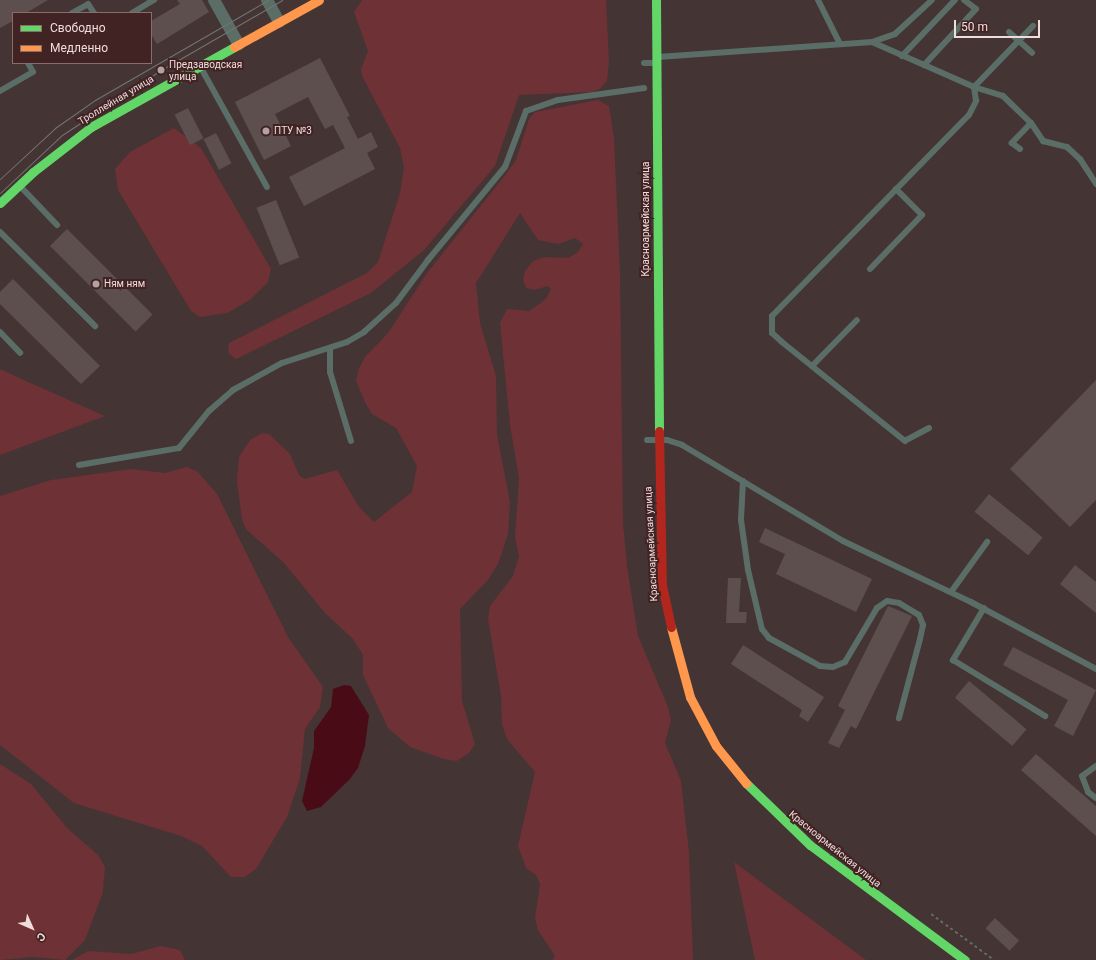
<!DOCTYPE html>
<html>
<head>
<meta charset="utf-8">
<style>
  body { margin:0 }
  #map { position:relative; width:1096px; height:960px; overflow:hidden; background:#453434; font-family:Roboto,sans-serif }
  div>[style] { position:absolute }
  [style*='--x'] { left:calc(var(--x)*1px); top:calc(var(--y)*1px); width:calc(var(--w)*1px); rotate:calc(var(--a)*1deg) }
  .green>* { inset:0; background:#6e3135 }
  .water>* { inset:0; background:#490c16 }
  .building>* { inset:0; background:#5e4f4f; transform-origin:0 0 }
  .path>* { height:2px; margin-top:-1px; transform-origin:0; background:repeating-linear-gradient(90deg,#646a67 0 3px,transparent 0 6px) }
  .lane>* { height:6px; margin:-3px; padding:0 3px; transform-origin:3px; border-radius:3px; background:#5a6d67 }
  .street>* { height:12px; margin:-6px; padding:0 6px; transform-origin:6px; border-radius:6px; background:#5a6d67 }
  .fast>* { height:9px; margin:-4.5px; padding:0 4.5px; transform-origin:4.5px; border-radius:4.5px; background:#63d668 }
  .slow>* { height:9px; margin:-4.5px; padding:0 4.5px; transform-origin:4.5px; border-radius:4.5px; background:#ff974d }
  .jam>* { height:9px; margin:-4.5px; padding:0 4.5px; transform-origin:4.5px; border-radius:4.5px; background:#b3261e }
  .tram>* { height:1px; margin:-0.5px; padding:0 0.5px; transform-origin:0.5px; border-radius:0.5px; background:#707673 }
  .dots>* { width:11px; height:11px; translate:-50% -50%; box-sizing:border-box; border:2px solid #412324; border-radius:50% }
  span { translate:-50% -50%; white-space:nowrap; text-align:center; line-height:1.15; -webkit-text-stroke:4px #412324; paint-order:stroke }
  .poi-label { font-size:10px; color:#f1dcdc }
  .left { translate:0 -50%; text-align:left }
  .street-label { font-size:10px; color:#f1dcdc }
  .legend { position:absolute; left:12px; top:12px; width:140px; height:52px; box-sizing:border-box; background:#412324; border:1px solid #876d6e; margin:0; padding:5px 7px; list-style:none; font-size:12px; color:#f1dcdc }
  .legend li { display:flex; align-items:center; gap:8px; height:20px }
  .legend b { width:20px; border:1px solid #876d6e }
  .north { position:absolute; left:12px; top:908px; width:40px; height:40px; -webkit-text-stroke:3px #412324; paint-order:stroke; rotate:135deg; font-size:11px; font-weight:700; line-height:16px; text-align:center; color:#f1dcdc }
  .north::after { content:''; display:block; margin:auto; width:14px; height:18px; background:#f1dcdc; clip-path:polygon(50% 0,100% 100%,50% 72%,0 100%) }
  .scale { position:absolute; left:954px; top:20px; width:86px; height:18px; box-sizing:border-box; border:2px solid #f1dcdc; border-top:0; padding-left:5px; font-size:12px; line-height:14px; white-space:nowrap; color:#f1dcdc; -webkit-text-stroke:3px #412324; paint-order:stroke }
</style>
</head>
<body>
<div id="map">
  <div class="green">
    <div style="clip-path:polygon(362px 0,606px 0,609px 62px,607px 81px,600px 89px,592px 92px,519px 95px,495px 166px,424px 250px,371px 293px,236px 359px,228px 353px,229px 343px,367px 273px,378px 262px,400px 193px,404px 167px,400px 148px,362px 76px,361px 69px,368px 51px,354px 12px)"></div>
    <div style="clip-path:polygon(598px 100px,609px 106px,614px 138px,620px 273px,623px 523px,627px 566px,638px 636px,668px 707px,671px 720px,665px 743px,681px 781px,689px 852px,693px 960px,552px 960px,555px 956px,538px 930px,535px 918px,540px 884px,536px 875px,526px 868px,518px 846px,535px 772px,507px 739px,502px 724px,501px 696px,488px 619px,490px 606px,513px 576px,519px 556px,515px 537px,519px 478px,510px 425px,500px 323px,507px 309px,529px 311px,546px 299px,551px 289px,547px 286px,535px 290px,526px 288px,523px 280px,525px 271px,533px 261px,544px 257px,568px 258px,578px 252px,583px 244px,575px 238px,558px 244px,538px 240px,520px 213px,476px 283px,480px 323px,496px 376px,497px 435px,510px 502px,508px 534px,498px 564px,488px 580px,460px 609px,462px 701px,475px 744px,469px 753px,457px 761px,444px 759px,410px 747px,388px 728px,363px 675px,363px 655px,353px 639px,325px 613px,284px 563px,246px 529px,242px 520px,237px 481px,239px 457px,250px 440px,262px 433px,269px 434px,290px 454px,299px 475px,304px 479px,337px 470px,359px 507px,374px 522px,412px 492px,417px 466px,396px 428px,372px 414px,366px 404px,356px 381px,359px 368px,365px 357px,388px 333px,427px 273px,506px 174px,516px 160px,529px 119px,535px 112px)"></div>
    <div style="clip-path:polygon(174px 128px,201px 148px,271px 269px,268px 282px,250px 300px,227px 313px,200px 317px,191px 311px,118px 190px,115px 169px,130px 152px)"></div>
    <div style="clip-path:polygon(0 369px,28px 382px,105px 416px,0 455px)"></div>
    <div style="clip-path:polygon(187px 467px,198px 472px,217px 494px,288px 637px,323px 687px,320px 707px,305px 729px,300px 778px,287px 817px,256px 869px,245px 877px,231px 877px,202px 846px,181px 836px,74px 803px,0 745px,0 496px,51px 480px,131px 469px,165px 473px)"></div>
    <div style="clip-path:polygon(0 764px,31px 784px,68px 829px,98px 855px,105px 867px,103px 892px,85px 940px,65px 960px,33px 957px,0 960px)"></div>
    <div style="clip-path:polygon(734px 862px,866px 960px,755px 960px)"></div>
    <div style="clip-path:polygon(161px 946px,180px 950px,185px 960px,72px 960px,88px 951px,131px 954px)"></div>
  </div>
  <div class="water">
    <div style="clip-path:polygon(344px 685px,351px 686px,369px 715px,365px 746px,358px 768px,350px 779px,321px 807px,307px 811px,302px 801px,314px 748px,314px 731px,331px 707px,333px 689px)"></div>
  </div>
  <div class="building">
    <div style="clip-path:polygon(0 0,48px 0,26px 13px,13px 13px,13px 21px,0 28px)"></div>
    <div style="clip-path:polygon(177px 0,202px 0,209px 12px,157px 44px,151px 34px,151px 21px,180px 4px)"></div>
    <div style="clip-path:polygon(320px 58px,350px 116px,347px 117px,358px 139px,371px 132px,378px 147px,367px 153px,375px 169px,304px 206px,289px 177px,345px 148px,333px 125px,325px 129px,308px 97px,275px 114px,291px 146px,264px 160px,235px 102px)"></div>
    <div style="left:188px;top:108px;width:34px;height:15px;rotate:63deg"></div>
    <div style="left:216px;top:133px;width:34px;height:14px;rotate:63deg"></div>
    <div style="left:276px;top:200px;width:62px;height:21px;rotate:68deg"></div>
    <div style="left:67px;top:229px;width:121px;height:24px;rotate:45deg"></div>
    <div style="clip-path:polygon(13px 279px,100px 366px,81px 384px,0 304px,0 292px)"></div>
    <div style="clip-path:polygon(1096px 380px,1096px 500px,1070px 527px,1010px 469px)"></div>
    <div style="left:989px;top:494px;width:69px;height:23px;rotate:39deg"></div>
    <div style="clip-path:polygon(765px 528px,872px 579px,856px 612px,776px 574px,785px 554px,759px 542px)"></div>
    <div style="clip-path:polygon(1075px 565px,1096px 582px,1096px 613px,1060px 584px)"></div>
    <div style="clip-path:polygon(728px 578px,741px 578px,739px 612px,747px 612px,746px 623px,726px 623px)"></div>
    <div style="clip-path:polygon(888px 606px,912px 616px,856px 729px,851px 726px,839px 748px,828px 743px,845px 710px,838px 706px)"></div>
    <div style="clip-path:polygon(743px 645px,824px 697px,808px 722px,799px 716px,802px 710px,731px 664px)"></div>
    <div style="clip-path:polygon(1013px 647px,1096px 690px,1073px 736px,1054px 726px,1068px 700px,1003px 665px)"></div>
    <div style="left:969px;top:681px;width:75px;height:22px;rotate:40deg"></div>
    <div style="clip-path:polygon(1036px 754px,1096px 806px,1096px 836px,1021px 770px)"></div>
    <div style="left:995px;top:918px;width:33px;height:14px;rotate:43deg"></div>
  </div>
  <div class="path">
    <div style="--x:931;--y:914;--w:78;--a:36.1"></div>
  </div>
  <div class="lane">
    <div style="--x:818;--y:0;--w:49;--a:63.4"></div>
    <div style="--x:72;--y:13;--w:18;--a:-29"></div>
    <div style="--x:88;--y:4;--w:11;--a:56"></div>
    <div style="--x:132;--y:13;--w:26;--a:-31"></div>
    <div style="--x:1009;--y:32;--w:31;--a:42"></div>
    <div style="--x:872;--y:42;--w:111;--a:23.8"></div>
    <div style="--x:974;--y:87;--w:85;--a:-46"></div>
    <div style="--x:902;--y:56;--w:77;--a:-46.6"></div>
    <div style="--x:658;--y:57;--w:215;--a:-4"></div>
    <div style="--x:872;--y:42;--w:24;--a:-19"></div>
    <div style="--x:895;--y:34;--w:50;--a:-42.6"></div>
    <div style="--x:644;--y:63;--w:11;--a:0"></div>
    <div style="--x:924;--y:65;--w:76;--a:-47.1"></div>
    <div style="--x:976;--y:9;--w:15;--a:-143"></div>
    <div style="--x:201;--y:68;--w:136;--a:61"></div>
    <div style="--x:0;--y:91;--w:38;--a:-30"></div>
    <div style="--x:33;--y:72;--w:10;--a:-119"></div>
    <div style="--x:1031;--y:123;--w:22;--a:56"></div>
    <div style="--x:1043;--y:141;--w:25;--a:14"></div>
    <div style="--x:1067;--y:147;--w:18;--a:43"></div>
    <div style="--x:1080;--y:159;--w:30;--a:57"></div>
    <div style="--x:20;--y:186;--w:54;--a:46.5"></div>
    <div style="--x:0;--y:232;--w:134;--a:44.7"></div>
    <div style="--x:870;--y:269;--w:75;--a:-46.1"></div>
    <div style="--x:922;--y:215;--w:37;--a:-135"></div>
    <div style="--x:0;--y:332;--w:29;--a:46"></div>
    <div style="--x:330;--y:348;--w:24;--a:90"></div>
    <div style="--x:330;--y:372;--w:72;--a:73.1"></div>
    <div style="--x:812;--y:366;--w:64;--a:-45.6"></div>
    <div style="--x:929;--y:428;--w:27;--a:152"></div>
    <div style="--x:905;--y:441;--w:158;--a:-141.2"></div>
    <div style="--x:782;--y:342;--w:13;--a:-138"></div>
    <div style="--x:772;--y:333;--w:17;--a:-90"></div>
    <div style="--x:772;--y:316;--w:281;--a:-45.6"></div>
    <div style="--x:969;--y:115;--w:16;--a:-63"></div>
    <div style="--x:976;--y:101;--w:14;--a:-98"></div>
    <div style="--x:974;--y:87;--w:30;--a:17"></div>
    <div style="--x:1003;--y:96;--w:39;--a:44"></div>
    <div style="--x:1031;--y:123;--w:28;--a:134"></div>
    <div style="--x:1012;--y:143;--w:10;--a:37"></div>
    <div style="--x:647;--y:440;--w:20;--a:0"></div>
    <div style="--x:667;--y:440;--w:16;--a:18"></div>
    <div style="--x:682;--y:445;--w:187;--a:30.8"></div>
    <div style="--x:843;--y:541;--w:142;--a:25.5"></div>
    <div style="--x:971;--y:602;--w:142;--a:28.2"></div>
    <div style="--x:79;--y:465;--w:101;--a:-9.6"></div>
    <div style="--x:179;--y:448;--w:48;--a:-51"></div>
    <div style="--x:209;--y:411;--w:32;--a:-41"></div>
    <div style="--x:233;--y:390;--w:56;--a:-28.9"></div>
    <div style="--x:282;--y:363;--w:68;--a:-17.9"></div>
    <div style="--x:347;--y:342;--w:20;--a:-30"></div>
    <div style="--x:364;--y:332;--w:43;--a:-42.2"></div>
    <div style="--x:396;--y:303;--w:54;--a:-53.3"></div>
    <div style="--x:428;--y:260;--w:121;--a:-50.4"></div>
    <div style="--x:505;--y:167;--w:60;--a:-69.4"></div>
    <div style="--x:526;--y:111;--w:34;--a:-19"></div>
    <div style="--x:558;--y:100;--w:87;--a:-7.9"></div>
    <div style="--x:743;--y:481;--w:39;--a:93"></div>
    <div style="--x:741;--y:520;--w:50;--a:82"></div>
    <div style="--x:748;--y:570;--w:61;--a:76.7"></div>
    <div style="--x:762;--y:629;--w:11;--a:52"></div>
    <div style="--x:769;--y:638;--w:58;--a:28.8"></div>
    <div style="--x:820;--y:666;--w:13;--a:4"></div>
    <div style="--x:833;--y:667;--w:13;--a:-23"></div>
    <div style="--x:845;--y:662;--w:63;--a:-59.3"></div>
    <div style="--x:877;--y:608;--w:12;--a:-35"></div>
    <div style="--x:887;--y:601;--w:12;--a:9"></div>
    <div style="--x:899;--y:603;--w:23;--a:31"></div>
    <div style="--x:919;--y:615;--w:11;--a:68"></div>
    <div style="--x:923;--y:625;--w:14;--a:102"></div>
    <div style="--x:920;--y:639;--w:82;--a:104.9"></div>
    <div style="--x:951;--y:592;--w:62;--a:-54.2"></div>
    <div style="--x:984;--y:608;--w:61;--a:120.8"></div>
    <div style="--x:953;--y:660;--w:108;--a:31.3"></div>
    <div style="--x:1096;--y:766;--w:17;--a:144"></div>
    <div style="--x:1082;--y:776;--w:17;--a:69"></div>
    <div style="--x:1088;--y:792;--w:10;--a:37"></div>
  </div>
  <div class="street">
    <div style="--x:214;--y:0;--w:51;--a:60.9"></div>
    <div style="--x:267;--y:0;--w:25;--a:61"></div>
  </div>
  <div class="fast">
    <div style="--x:656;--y:0;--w:431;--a:89.6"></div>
    <div style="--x:0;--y:203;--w:45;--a:-43.2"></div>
    <div style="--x:33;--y:172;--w:73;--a:-37.8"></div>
    <div style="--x:91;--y:127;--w:164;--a:-29.2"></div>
    <div style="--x:746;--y:783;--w:89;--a:44.1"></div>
    <div style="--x:810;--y:845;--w:193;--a:36.6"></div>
  </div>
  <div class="slow">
    <div style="--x:234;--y:47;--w:97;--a:-28.9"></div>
    <div style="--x:671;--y:627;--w:73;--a:74.8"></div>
    <div style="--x:690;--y:697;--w:55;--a:62"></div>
    <div style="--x:716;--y:746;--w:48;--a:51"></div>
  </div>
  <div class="jam">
    <div style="--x:659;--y:431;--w:154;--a:88.9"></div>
    <div style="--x:662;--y:585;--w:43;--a:77.9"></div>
  </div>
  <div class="tram">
    <div style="--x:0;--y:179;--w:75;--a:-42.8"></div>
    <div style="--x:55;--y:128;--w:49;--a:-35"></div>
    <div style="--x:95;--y:100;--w:200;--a:-30"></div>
    <div style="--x:0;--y:193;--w:85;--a:-43.1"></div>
    <div style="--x:62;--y:135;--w:118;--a:-33.3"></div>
    <div style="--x:161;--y:70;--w:140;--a:-30"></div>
  </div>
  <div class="dots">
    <div style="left:161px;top:70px;background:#b5a1a1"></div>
    <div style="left:266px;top:131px;background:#b5a1a1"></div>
    <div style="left:96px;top:284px;background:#b5a1a1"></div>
  </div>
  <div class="poi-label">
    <span class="left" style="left:169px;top:70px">Предзаводская<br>улица</span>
    <span class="left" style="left:274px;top:131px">ПТУ №3</span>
    <span class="left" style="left:104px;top:284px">Ням ням</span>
  </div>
  <div class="street-label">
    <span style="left:116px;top:100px;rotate:-31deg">Троллейная улица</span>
    <span style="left:646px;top:219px;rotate:-90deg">Красноармейская улица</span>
    <span style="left:651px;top:544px;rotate:-93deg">Красноармейская улица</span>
    <span style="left:835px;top:849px;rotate:39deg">Красноармейская улица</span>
  </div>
  <ul class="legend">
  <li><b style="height:5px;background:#63d668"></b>Свободно</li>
  <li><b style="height:5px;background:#ff974d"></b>Медленно</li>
  </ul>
  <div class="north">С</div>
  <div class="scale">50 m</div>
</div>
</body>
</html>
